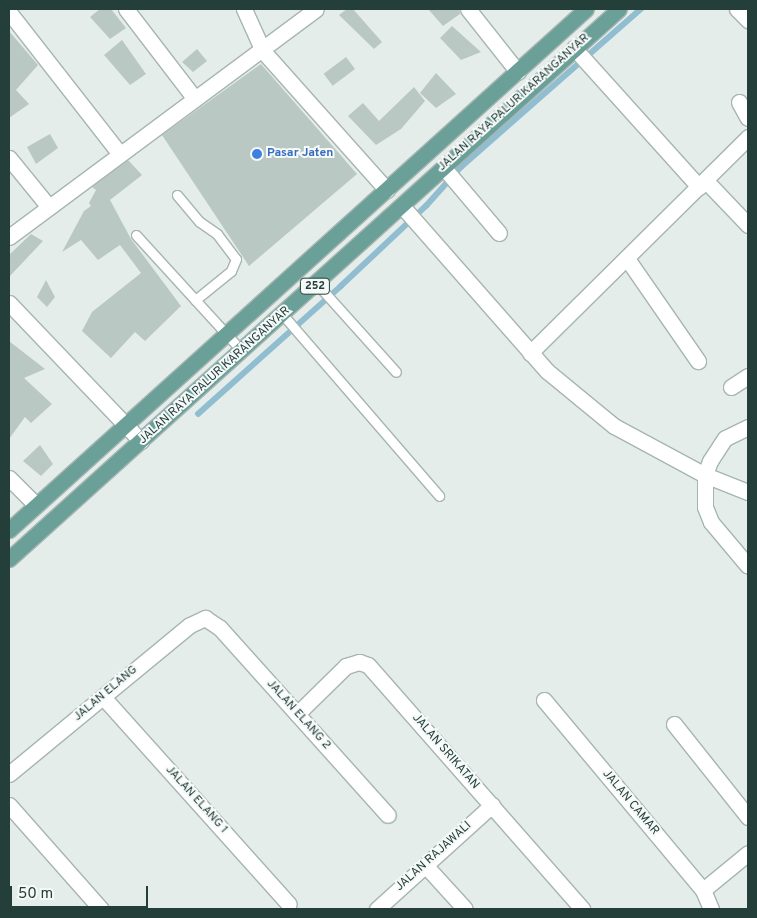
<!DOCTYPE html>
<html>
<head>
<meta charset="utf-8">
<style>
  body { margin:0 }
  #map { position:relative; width:757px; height:918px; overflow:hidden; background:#e4edea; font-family:Overpass,sans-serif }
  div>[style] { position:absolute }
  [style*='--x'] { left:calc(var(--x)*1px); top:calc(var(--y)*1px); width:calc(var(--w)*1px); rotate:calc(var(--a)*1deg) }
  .stream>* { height:5.5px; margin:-2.75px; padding:0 2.75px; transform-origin:2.75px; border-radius:2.75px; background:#90bdcf }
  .building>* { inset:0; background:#bac8c4; transform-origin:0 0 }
  .roads { filter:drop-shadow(1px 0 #a7b5b2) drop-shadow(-1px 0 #a7b5b2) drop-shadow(0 1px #a7b5b2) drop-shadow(0 -1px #a7b5b2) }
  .service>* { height:9px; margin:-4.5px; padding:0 4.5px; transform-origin:4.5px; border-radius:4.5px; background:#fff }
  .minor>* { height:15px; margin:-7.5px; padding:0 7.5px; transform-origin:7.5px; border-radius:7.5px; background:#fff }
  .primary>* { height:15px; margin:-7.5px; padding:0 7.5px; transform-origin:7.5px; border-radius:7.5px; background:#6ba099 }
  .dots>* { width:14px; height:14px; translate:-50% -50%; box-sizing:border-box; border:2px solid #f5f9f8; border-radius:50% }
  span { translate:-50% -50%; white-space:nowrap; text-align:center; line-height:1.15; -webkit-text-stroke:4px #f5f9f8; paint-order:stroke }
  .shield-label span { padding:1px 4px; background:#f5f9f8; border:1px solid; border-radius:4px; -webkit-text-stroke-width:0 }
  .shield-label { font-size:11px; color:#243e3a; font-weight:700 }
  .street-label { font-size:12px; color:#243e3a }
  .shop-label { font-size:12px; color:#366cbe; font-weight:700 }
  .left { translate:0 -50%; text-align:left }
  .frame { position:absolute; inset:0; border:10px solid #243e3a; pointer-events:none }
  .scale { position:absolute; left:10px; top:886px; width:138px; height:22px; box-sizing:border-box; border:2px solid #243e3a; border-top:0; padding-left:6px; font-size:15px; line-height:18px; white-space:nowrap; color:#243e3a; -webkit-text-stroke:4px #f5f9f8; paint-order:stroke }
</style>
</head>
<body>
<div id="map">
  <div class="stream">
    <div style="--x:198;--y:414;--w:192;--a:-41.8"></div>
    <div style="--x:341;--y:286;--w:117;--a:-43.3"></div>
    <div style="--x:426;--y:206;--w:52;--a:-48.1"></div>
    <div style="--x:461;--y:167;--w:240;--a:-41.3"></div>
  </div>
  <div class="building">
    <div style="clip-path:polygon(100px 9px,111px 9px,126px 28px,110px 39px,90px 17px)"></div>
    <div style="clip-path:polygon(347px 9px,353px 9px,382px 42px,374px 49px,339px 15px)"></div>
    <div style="clip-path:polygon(428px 9px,459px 9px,460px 14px,443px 26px)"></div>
    <div style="clip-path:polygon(452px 26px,481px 52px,461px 60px,440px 38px)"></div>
    <div style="clip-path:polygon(9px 31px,38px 65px,16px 90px,29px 104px,9px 118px)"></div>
    <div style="clip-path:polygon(122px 40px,146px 74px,130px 85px,104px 55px)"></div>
    <div style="clip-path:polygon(197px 49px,207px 61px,193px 72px,182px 62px)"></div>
    <div style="left:346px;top:57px;width:15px;height:28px;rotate:53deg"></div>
    <div style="clip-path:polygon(261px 64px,357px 174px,249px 266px,162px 135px)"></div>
    <div style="clip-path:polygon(436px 73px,456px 94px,436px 108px,420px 93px)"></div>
    <div style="clip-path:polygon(414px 87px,425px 101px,401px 129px,376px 145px,348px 116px,363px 103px,379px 121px)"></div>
    <div style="clip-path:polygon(50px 134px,58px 148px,36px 164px,27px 147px)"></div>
    <div style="clip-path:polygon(128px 160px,142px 175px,110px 200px,131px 239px,181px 306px,145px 341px,135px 332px,111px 358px,82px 331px,92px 312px,141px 273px,120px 245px,98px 260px,81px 240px,62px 252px,84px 211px,91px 206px,89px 203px,96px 190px,92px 187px)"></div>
    <div style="clip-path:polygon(31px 234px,43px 241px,9px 277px,9px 255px)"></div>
    <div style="clip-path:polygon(46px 280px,55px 297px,47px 307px,37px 297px)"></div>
    <div style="clip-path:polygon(9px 341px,45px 369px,24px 378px,52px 404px,31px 423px,25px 417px,9px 439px)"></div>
    <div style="clip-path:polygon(40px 445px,53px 464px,41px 476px,23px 461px)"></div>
  </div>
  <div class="roads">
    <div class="service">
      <div style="--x:177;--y:195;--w:35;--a:50"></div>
      <div style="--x:200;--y:222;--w:21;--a:35"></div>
      <div style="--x:217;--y:234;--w:31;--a:53"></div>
      <div style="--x:236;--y:259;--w:13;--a:113"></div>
      <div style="--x:231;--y:271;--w:46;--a:141.1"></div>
      <div style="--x:136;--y:235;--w:157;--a:47.6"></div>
      <div style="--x:317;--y:284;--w:118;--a:48.1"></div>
      <div style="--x:283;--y:315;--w:239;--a:49.2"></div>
    </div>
    <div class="minor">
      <div style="--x:126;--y:9;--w:113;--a:52.5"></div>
      <div style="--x:244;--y:9;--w:46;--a:65.7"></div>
      <div style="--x:263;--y:51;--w:186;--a:48.3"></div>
      <div style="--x:468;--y:9;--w:80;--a:51.6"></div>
      <div style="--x:737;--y:9;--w:16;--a:45"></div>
      <div style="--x:9;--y:12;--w:179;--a:52"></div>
      <div style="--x:574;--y:48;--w:187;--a:48"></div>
      <div style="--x:739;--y:102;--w:18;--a:61"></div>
      <div style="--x:9;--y:158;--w:63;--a:50.8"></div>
      <div style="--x:444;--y:168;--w:85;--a:49.8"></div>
      <div style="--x:706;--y:181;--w:61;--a:46.3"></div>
      <div style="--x:402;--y:206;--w:220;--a:48.7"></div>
      <div style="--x:547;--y:371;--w:87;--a:39.4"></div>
      <div style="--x:614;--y:426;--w:103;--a:28.3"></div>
      <div style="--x:705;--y:475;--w:32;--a:90"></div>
      <div style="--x:705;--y:507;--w:16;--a:68"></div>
      <div style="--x:711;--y:522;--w:57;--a:49.9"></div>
      <div style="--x:9;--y:237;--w:382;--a:-36.6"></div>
      <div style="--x:628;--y:260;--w:123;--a:55.3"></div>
      <div style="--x:9;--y:303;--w:191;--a:46.3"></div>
      <div style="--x:530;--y:353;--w:307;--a:-44.7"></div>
      <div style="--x:731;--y:387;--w:20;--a:-33"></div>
      <div style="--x:748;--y:427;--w:25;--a:154"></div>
      <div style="--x:725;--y:438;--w:27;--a:123"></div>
      <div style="--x:710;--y:461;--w:15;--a:110"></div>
      <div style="--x:705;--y:475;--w:46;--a:21.6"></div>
      <div style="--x:9;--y:478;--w:38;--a:45"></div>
      <div style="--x:103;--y:697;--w:278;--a:48.1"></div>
      <div style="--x:544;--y:700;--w:248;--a:50.1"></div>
      <div style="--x:703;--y:890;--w:21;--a:67"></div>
      <div style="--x:297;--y:714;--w:69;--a:-44.4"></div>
      <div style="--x:346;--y:666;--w:14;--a:-17"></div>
      <div style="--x:359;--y:662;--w:9;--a:18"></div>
      <div style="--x:368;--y:665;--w:325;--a:48.7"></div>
      <div style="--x:674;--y:724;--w:119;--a:51.5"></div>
      <div style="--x:9;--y:774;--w:234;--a:-39.5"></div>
      <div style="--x:190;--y:625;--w:17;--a:-25"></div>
      <div style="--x:205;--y:618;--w:18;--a:34"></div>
      <div style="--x:220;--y:628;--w:251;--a:48.1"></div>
      <div style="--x:9;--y:805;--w:139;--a:48.5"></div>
      <div style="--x:425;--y:865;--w:59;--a:47.7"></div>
      <div style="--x:703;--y:890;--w:58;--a:-39.4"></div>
      <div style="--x:377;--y:909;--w:155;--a:-42.1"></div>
    </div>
    <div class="primary">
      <div style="--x:9;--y:530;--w:777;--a:-42.08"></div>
      <div style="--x:9;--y:559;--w:821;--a:-42.04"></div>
    </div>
  </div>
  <div class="dots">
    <div style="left:257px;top:154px;background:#3f7fe0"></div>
  </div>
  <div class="shield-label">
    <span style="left:315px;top:286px">252</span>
  </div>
  <div class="street-label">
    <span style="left:514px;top:103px;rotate:-42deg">JALAN RAYA PALUR KARANGANYAR</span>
    <span style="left:215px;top:376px;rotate:-42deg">JALAN RAYA PALUR KARANGANYAR</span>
    <span style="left:106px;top:694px;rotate:-40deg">JALAN ELANG</span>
    <span style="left:298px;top:715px;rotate:48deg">JALAN ELANG 2</span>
    <span style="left:445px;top:752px;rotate:49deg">JALAN SRIKATAN</span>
    <span style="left:196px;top:800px;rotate:48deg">JALAN ELANG 1</span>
    <span style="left:630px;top:803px;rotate:50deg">JALAN CAMAR</span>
    <span style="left:434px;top:857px;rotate:-42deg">JALAN RAJAWALI</span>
  </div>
  <div class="shop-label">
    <span class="left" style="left:267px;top:154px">Pasar Jaten</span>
  </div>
  <div class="frame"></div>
  <div class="scale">50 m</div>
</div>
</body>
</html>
